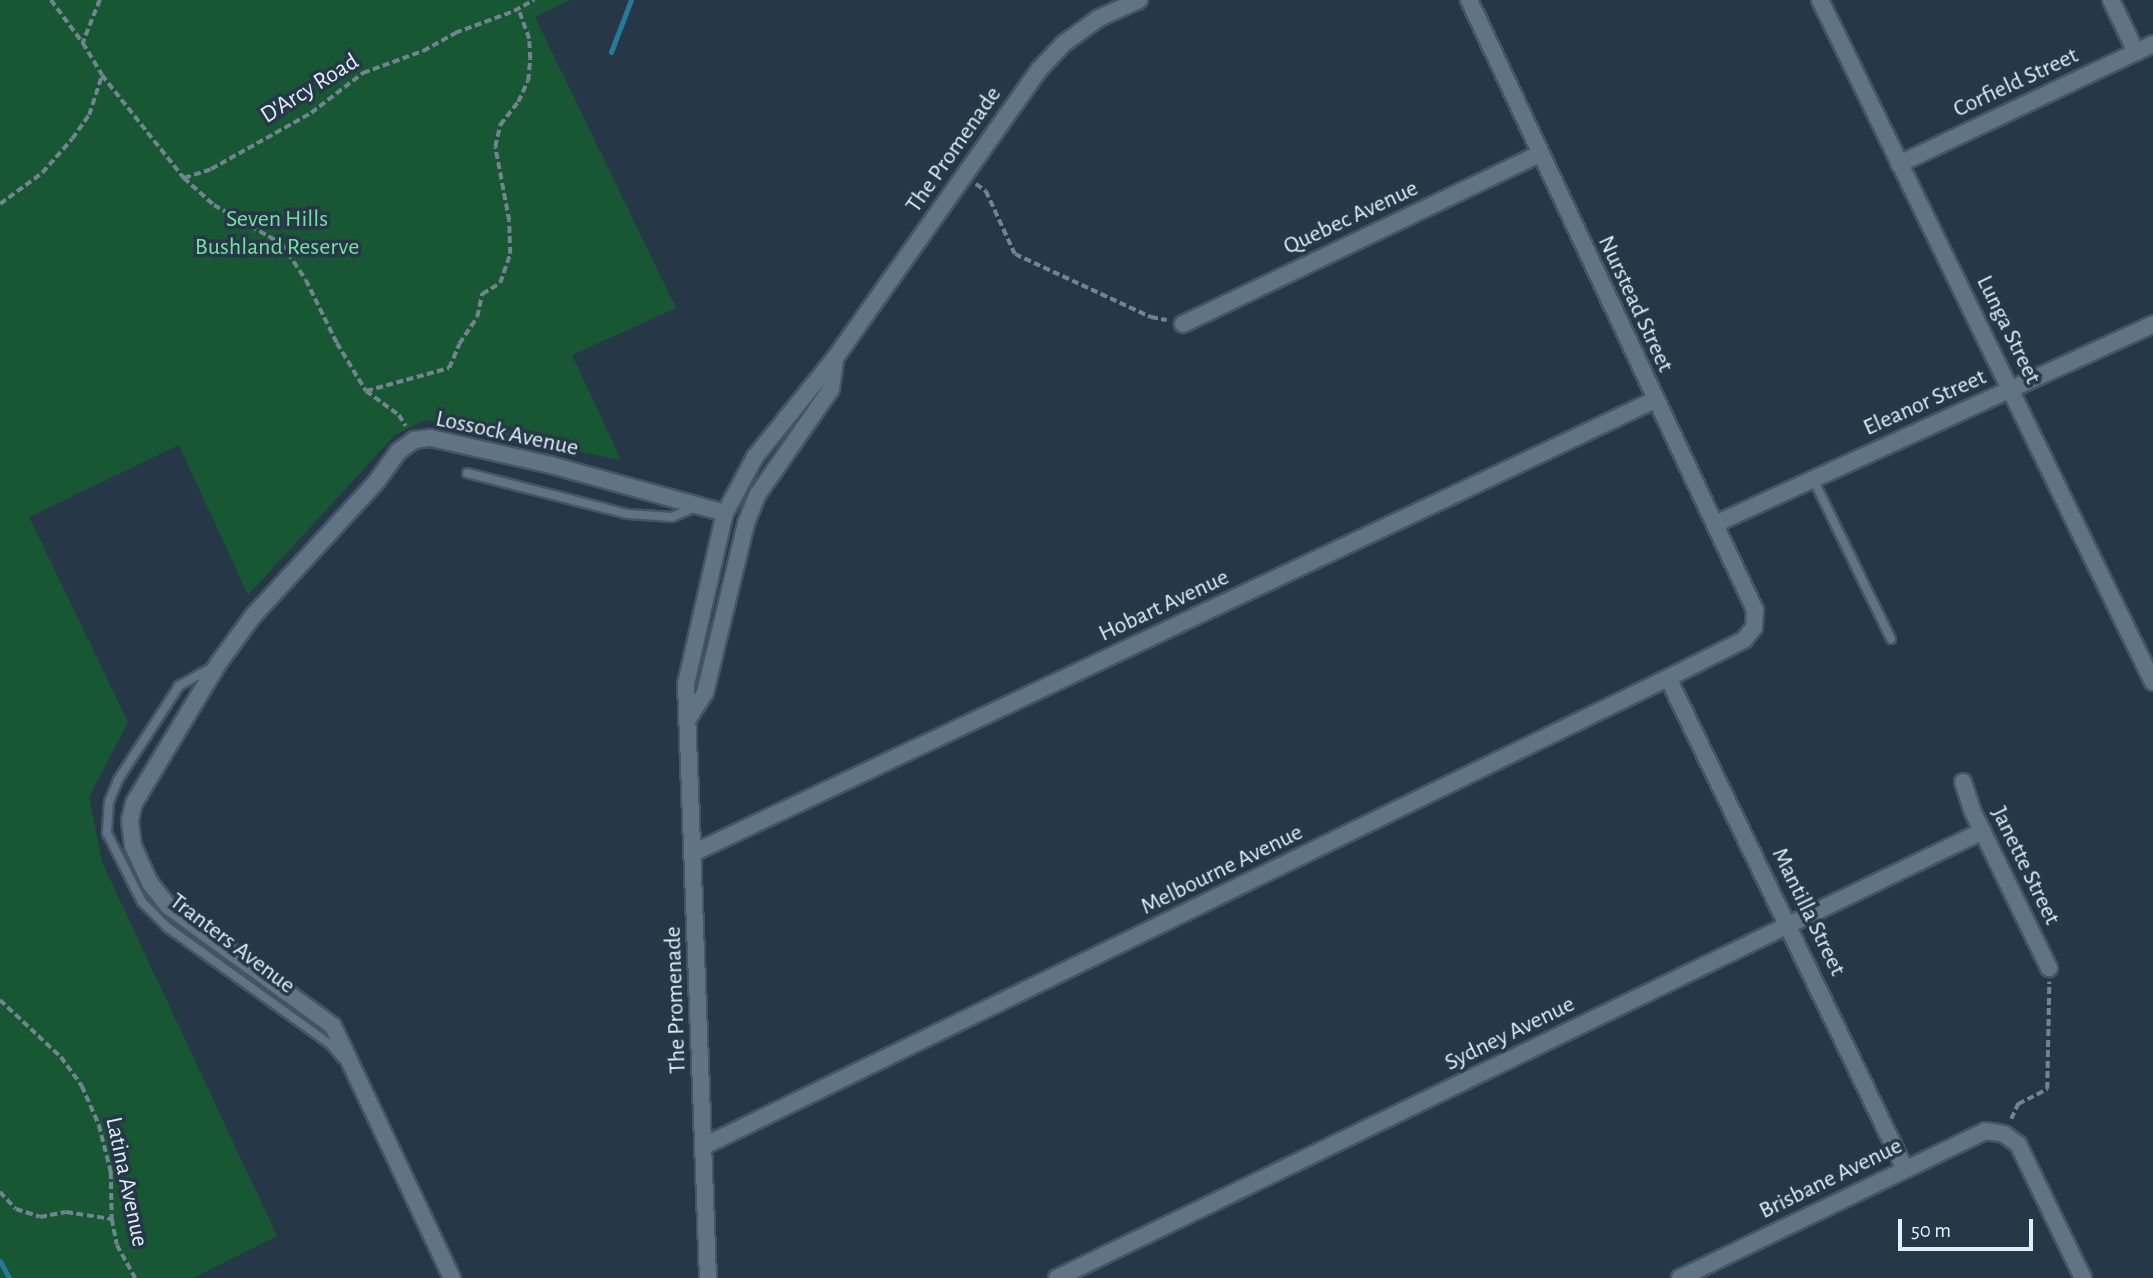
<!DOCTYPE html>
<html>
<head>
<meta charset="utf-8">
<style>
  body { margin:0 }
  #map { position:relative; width:2153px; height:1278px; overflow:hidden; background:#263848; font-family:"Alegreya Sans",sans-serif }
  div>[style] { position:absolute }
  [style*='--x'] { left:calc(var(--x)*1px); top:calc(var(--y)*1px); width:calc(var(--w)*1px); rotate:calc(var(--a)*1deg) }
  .green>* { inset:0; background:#185733 }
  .stream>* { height:5px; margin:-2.5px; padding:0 2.5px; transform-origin:2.5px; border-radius:2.5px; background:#267998 }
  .path>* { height:3.5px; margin-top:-1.75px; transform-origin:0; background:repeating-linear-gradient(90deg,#748391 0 7px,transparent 0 10.5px) }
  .roads { filter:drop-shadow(2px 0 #445563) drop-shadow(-2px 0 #445563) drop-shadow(0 2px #445563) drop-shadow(0 -2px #445563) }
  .service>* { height:8px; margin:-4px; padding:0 4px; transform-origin:4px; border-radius:4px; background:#607486 }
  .minor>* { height:16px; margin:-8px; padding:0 8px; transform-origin:8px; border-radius:8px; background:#607486 }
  span { translate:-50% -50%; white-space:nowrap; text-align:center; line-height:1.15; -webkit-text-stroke:7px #263848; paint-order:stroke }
  .street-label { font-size:24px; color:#e2edf8 }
  .park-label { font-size:24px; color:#73e29d }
  .scale { position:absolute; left:1898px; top:1219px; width:135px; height:32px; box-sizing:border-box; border:4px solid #e2edf8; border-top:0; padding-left:9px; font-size:21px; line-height:24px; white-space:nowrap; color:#e2edf8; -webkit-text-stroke:5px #263848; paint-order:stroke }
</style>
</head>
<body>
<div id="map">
  <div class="green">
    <div style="clip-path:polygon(0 0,570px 0,535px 17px,676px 308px,572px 355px,621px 460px,425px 420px,395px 435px,248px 595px,179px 445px,29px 517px,128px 722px,89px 797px,102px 862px,277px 1236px,193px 1278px,0 1278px)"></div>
  </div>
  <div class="stream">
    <div style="--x:611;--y:52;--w:56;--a:-69"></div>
    <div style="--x:0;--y:1261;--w:19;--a:62"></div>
  </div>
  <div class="path">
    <div style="--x:51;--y:0;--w:54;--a:53.3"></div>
    <div style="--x:100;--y:0;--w:46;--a:111.6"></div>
    <div style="--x:83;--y:43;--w:37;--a:59"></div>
    <div style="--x:102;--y:75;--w:132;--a:51.5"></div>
    <div style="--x:184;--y:178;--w:40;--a:42"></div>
    <div style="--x:214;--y:205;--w:78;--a:29.8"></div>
    <div style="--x:282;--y:244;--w:43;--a:56.3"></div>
    <div style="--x:306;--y:280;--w:70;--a:63.8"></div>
    <div style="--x:337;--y:343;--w:56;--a:58.9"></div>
    <div style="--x:366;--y:391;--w:41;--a:36"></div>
    <div style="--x:399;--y:415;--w:13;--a:58"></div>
    <div style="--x:184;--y:178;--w:28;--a:-18"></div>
    <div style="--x:211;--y:169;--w:115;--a:-29.2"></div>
    <div style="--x:311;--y:113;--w:66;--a:-37.6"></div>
    <div style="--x:363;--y:73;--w:64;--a:-20.1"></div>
    <div style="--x:423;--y:51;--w:37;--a:-29"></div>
    <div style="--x:455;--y:33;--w:63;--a:-20.4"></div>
    <div style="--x:514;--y:11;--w:23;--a:-29"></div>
    <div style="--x:976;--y:184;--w:12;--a:35"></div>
    <div style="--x:986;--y:191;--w:69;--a:65.3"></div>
    <div style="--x:1015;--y:254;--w:150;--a:24.9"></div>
    <div style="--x:1151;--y:317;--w:16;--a:11"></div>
    <div style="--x:0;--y:204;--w:52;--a:-36.4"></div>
    <div style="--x:42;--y:173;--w:45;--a:-48.6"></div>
    <div style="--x:72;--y:139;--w:29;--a:-55"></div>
    <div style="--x:89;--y:115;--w:42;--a:-72"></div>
    <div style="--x:366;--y:391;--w:86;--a:-15.5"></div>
    <div style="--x:449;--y:368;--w:26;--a:-67"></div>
    <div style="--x:459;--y:344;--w:32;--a:-56"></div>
    <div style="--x:477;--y:317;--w:24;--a:-78"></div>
    <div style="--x:482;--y:294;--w:21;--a:-31"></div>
    <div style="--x:500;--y:283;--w:31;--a:-71"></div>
    <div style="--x:510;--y:254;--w:33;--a:-92"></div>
    <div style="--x:509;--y:221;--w:75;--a:-100.7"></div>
    <div style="--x:495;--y:147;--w:23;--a:-77"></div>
    <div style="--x:500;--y:125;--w:29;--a:-52"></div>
    <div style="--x:518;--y:102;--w:23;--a:-65"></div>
    <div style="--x:528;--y:81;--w:22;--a:-85"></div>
    <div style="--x:530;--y:59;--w:20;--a:-93"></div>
    <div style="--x:529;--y:39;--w:33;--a:-110"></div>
    <div style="--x:0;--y:1000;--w:83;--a:43.1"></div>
    <div style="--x:61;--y:1057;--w:36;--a:54"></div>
    <div style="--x:82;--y:1086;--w:43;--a:66.4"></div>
    <div style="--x:99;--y:1125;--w:49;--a:75.7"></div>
    <div style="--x:111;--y:1172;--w:47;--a:88.8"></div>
    <div style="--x:112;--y:1219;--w:26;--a:79"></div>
    <div style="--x:117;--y:1245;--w:38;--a:61"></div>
    <div style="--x:2011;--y:1119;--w:17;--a:-65"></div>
    <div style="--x:2018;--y:1104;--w:33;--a:-27"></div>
    <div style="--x:2047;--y:1089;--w:107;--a:-88.9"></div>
    <div style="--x:0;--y:1192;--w:23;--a:47"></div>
    <div style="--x:16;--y:1209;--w:25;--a:18"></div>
    <div style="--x:40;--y:1217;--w:26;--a:-11"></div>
    <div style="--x:66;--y:1212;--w:47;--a:8.7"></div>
  </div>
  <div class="roads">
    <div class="service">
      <div style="--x:467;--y:473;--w:166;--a:14.3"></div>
      <div style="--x:628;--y:514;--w:44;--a:3.9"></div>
      <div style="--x:672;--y:517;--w:25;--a:-23"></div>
      <div style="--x:1813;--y:479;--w:178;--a:64"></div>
      <div style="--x:211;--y:668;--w:37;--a:151"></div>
      <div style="--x:179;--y:686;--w:112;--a:123"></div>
      <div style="--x:118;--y:780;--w:24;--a:112"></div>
      <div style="--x:109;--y:802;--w:31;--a:94"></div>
      <div style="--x:107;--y:833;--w:77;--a:63.1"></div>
      <div style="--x:142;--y:902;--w:35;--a:45"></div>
      <div style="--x:167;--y:927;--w:202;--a:35.7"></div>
      <div style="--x:331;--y:1045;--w:17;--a:50"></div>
    </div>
    <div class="minor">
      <div style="--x:1820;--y:0;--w:759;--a:63.98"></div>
      <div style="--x:2111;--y:0;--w:58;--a:64.3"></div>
      <div style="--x:1899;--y:164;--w:281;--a:-25.3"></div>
      <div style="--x:1183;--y:324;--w:395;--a:-25.5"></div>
      <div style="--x:1715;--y:524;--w:482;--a:-24.5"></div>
      <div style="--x:1668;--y:678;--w:543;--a:64.24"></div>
      <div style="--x:688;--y:719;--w:31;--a:-57"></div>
      <div style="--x:705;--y:693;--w:175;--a:-76.4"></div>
      <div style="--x:746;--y:523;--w:31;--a:-68"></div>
      <div style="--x:758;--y:494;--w:128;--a:-55.2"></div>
      <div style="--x:831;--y:389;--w:29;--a:-82"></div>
      <div style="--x:1963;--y:782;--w:29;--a:72"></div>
      <div style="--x:1972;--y:810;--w:176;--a:64"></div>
      <div style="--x:693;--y:853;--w:1063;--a:-25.22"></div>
      <div style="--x:704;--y:1146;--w:1072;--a:-25.9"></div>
      <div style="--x:1668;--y:678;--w:85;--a:-26.6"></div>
      <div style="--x:1744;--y:640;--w:16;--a:-52"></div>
      <div style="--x:1754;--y:627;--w:17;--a:-87"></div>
      <div style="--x:1755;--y:610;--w:674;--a:-115.12"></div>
      <div style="--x:452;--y:1278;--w:279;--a:-115.3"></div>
      <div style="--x:333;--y:1026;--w:204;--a:-144"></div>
      <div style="--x:168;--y:906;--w:29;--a:-128"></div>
      <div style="--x:150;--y:883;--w:41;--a:-114.7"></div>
      <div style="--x:133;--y:846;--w:26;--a:-97"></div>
      <div style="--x:130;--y:820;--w:17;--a:-77"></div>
      <div style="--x:134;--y:803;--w:162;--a:-58.9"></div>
      <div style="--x:218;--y:664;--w:59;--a:-53.9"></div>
      <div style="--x:253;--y:616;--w:183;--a:-47.4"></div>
      <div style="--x:377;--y:481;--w:37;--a:-54"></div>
      <div style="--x:399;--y:451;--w:19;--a:-36"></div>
      <div style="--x:414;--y:440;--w:17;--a:-7"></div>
      <div style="--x:431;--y:438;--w:123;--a:12.7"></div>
      <div style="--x:551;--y:465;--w:180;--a:15.4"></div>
      <div style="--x:708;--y:1278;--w:594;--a:-92.12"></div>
      <div style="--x:686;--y:684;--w:175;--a:-77.2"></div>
      <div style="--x:725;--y:513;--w:64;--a:-61.8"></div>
      <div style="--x:755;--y:457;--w:127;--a:-51.1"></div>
      <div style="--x:835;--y:358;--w:353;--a:-54.7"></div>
      <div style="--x:1039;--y:70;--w:35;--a:-47"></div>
      <div style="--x:1063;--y:44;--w:44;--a:-35.8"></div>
      <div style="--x:1099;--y:18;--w:44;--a:-24.2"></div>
      <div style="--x:1057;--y:1278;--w:1028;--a:-25.77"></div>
      <div style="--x:1680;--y:1278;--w:339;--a:-25.7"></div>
      <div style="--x:1985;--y:1131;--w:19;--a:9"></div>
      <div style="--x:2004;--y:1134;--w:17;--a:36"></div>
      <div style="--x:2018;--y:1144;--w:149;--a:64.1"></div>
    </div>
  </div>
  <div class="street-label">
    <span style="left:2016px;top:83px;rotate:-25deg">Corfield Street</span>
    <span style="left:310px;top:89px;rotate:-32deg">D'Arcy Road</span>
    <span style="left:954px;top:150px;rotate:-55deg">The Promenade</span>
    <span style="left:1351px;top:218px;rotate:-25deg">Quebec Avenue</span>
    <span style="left:1635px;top:304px;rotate:65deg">Nurstead Street</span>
    <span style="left:2008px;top:330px;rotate:64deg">Lunga Street</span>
    <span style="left:1925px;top:403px;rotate:-24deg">Eleanor Street</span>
    <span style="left:507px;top:434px;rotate:12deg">Lossock Avenue</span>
    <span style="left:1164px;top:606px;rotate:-25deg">Hobart Avenue</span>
    <span style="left:2025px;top:866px;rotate:64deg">Janette Street</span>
    <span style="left:1222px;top:870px;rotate:-26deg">Melbourne Avenue</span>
    <span style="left:1808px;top:912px;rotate:64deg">Mantilla Street</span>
    <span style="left:232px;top:944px;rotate:37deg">Tranters Avenue</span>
    <span style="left:676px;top:1000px;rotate:-92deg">The Promenade</span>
    <span style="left:1510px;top:1034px;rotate:-26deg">Sydney Avenue</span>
    <span style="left:1831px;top:1179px;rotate:-26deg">Brisbane Avenue</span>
    <span style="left:126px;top:1182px;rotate:78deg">Latina Avenue</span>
  </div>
  <div class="park-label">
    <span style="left:277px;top:234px">Seven Hills<br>Bushland Reserve</span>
  </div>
  <div class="scale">50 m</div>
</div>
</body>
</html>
